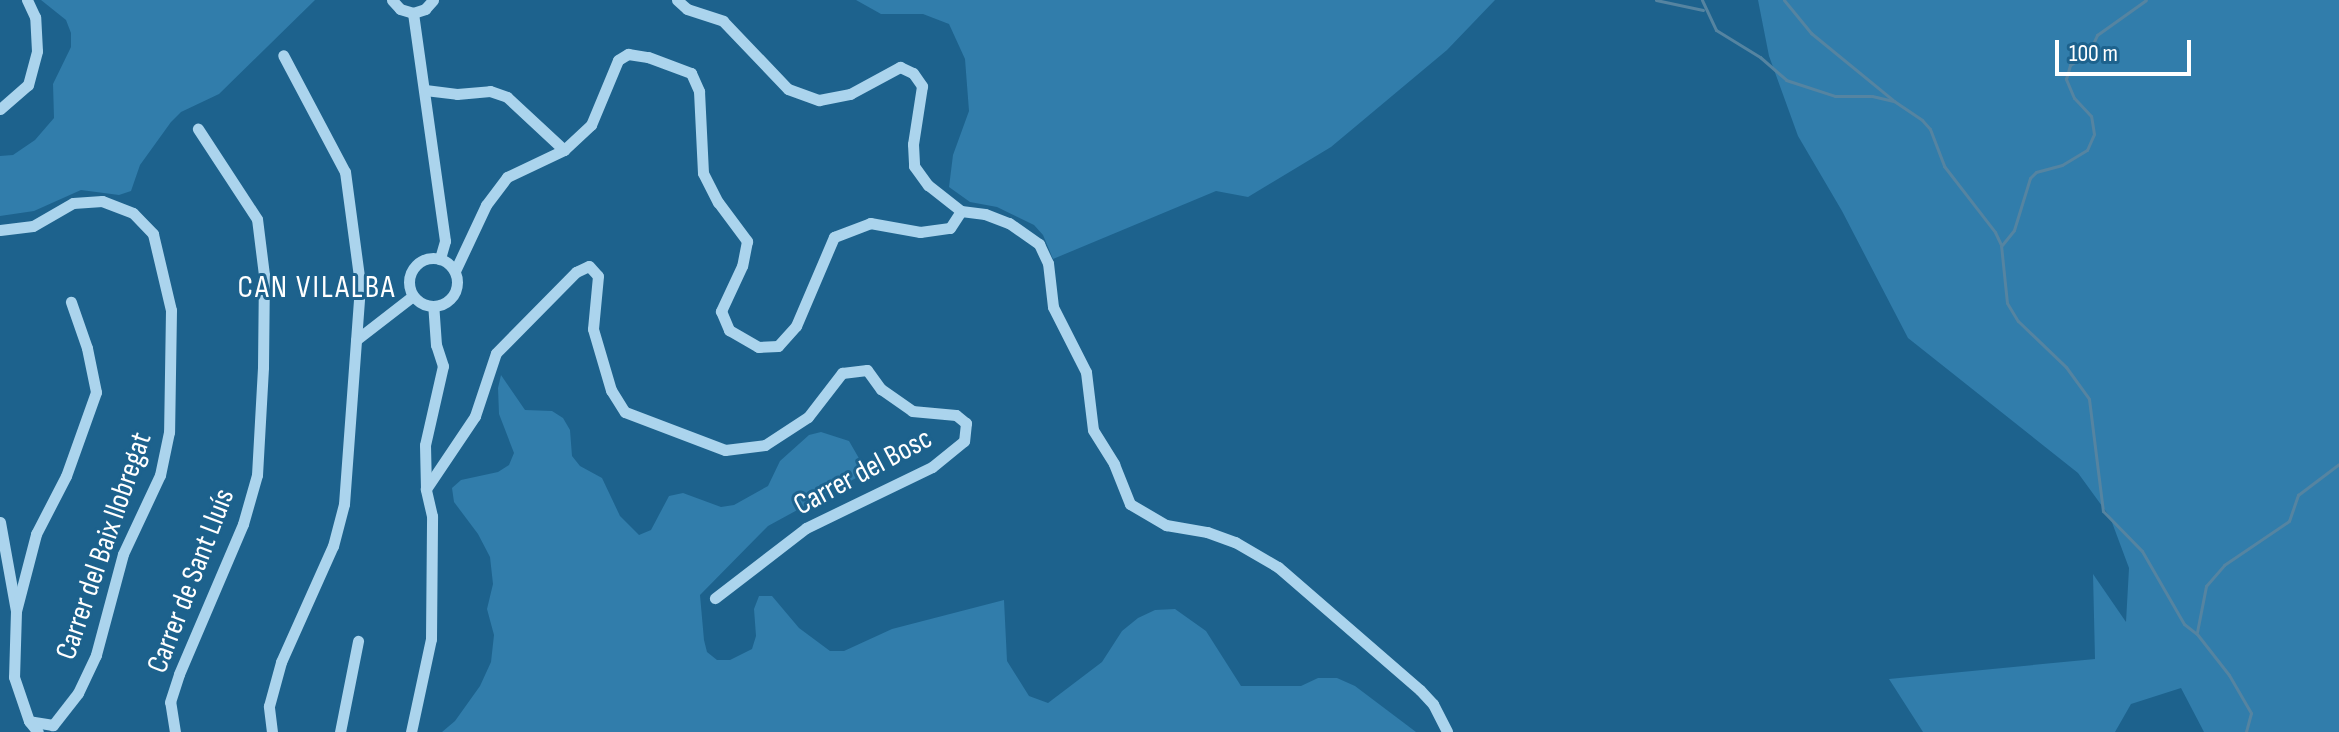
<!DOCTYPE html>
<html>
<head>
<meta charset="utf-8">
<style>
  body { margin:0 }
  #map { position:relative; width:2339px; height:732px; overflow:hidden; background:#1d628d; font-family:"Sofia Sans Condensed",sans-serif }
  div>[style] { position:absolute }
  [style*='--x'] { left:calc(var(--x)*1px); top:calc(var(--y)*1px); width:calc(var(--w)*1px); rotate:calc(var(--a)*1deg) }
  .green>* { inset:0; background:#317dab }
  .stream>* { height:3px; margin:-1.5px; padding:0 1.5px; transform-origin:1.5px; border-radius:1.5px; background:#5584a1 }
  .minor>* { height:11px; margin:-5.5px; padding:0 5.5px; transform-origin:5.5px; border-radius:5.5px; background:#abd4ed }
  .minor>.ring { margin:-5.5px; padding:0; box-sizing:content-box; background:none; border:11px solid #abd4ed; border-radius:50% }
  span { translate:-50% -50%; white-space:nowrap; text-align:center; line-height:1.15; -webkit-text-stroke:6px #1d628d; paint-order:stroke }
  .street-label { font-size:30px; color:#fff }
  .neighbourhood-label { font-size:32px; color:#fff; letter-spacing:2px }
  .scale { position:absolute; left:2055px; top:40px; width:136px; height:36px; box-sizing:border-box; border:4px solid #fff; border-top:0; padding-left:10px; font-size:24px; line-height:28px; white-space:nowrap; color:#fff; -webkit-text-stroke:6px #1d628d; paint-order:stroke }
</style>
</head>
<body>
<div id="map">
  <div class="green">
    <div style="clip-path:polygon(41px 0,315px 0,219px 94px,181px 112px,171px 122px,140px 165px,131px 191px,119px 195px,81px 190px,34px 211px,0 216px,0 156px,13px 155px,35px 140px,54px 118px,53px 84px,71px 47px,71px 33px,66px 20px)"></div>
    <div style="clip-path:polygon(856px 0,1495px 0,1447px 50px,1331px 147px,1248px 197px,1216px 191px,1053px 259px,1043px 235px,1034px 225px,997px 207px,970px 202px,949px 187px,953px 155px,969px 111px,965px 59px,949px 24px,923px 14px,881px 14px)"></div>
    <div style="clip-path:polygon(1758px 0,2339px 0,2339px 732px,2204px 732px,2181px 688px,2131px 704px,2115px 732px,1923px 732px,1889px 679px,2095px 659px,2093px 574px,2126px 622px,2129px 568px,2110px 517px,2078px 473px,1908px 338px,1842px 211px,1798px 136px,1769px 56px)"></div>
    <div style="clip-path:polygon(501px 375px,525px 410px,552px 411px,563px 418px,570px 430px,572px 456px,580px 466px,602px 478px,620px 516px,639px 535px,651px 530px,669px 496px,683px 493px,721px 507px,734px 505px,768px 486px,780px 461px,809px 435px,821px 432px,849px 441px,864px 467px,856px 478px,768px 526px,700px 595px,704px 640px,707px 652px,717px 660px,730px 660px,752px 649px,756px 636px,754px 609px,759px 596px,772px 596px,799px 628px,830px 651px,844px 651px,892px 629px,1004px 600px,1007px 661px,1029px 696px,1048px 703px,1102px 662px,1122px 631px,1138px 618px,1155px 610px,1175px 609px,1206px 631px,1241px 686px,1301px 686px,1318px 678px,1337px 678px,1355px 686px,1416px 732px,442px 732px,455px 721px,480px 686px,491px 662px,494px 635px,487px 609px,493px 584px,490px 557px,478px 534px,454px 502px,452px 488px,461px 480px,498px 472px,509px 465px,514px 453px,499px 414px,498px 388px)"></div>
  </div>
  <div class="stream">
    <div style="--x:1656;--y:0;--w:48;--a:12"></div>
    <div style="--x:1702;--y:0;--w:33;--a:65"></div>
    <div style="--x:1716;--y:30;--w:52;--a:31.5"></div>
    <div style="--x:1760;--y:57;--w:35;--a:41"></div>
    <div style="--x:1786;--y:80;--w:52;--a:18.1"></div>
    <div style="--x:1835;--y:96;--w:37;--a:0"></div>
    <div style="--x:1872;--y:96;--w:23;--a:13"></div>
    <div style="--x:1894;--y:101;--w:34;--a:34"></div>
    <div style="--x:1922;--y:120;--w:12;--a:48"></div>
    <div style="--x:1930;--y:129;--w:40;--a:69"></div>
    <div style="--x:1944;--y:166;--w:83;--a:52.3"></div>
    <div style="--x:1995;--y:232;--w:14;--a:65"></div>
    <div style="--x:2001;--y:245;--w:58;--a:84.1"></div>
    <div style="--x:2007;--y:303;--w:21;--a:59"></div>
    <div style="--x:2018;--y:321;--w:66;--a:43.8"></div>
    <div style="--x:2066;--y:367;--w:39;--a:54"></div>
    <div style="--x:2089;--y:399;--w:113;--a:82.9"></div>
    <div style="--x:2103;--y:511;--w:56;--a:45.7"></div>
    <div style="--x:2142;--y:551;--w:84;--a:60.1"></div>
    <div style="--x:2184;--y:624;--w:16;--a:38"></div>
    <div style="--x:2197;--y:634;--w:52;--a:52"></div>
    <div style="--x:2229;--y:675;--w:44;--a:59.9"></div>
    <div style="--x:2251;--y:713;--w:20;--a:105"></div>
    <div style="--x:1784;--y:0;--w:43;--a:50.7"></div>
    <div style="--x:1811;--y:33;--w:106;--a:39.3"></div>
    <div style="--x:2002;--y:245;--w:19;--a:-51"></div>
    <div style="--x:2014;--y:230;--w:54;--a:-72.9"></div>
    <div style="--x:2030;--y:178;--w:8;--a:-45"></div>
    <div style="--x:2036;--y:172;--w:27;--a:-15"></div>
    <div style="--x:2062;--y:165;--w:29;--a:-31"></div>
    <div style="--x:2087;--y:150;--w:17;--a:-66"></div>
    <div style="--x:2094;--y:134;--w:18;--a:-99"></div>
    <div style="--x:2091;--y:116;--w:25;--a:-133"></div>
    <div style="--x:2074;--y:98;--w:21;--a:-113"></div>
    <div style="--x:2066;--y:79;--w:15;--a:-74"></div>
    <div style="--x:2070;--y:65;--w:22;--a:-32"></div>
    <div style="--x:2089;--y:53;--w:20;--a:-66"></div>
    <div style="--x:2097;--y:35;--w:60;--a:-35.5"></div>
    <div style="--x:2197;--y:632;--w:47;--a:-78.9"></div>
    <div style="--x:2206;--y:586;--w:28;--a:-49"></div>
    <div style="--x:2224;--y:565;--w:78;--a:-34.1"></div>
    <div style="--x:2289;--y:521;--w:28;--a:-71"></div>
    <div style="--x:2298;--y:495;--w:51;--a:-37.1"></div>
  </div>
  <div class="minor">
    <div style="--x:392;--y:0;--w:12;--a:48"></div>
    <div style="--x:400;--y:9;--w:14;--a:17"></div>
    <div style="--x:413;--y:13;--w:13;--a:-18"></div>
    <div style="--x:425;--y:9;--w:12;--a:-48"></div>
    <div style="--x:677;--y:0;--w:13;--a:42"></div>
    <div style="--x:687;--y:9;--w:38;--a:18"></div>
    <div style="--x:723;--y:21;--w:94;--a:46.3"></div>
    <div style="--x:788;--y:89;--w:33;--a:20"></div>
    <div style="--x:819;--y:100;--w:32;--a:-11"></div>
    <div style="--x:850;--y:94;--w:57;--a:-28.4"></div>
    <div style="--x:900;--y:67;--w:14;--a:25"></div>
    <div style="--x:913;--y:73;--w:16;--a:55"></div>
    <div style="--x:922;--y:86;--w:59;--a:98.8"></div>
    <div style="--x:913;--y:144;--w:22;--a:87"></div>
    <div style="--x:914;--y:166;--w:24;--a:54"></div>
    <div style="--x:928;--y:185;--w:42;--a:38.2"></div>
    <div style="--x:961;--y:211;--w:24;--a:7"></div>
    <div style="--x:985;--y:214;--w:26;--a:21"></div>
    <div style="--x:1009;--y:223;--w:37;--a:35"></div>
    <div style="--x:1039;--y:244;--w:21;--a:65"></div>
    <div style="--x:1048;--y:263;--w:44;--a:83.5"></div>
    <div style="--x:1053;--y:307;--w:73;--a:63.1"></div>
    <div style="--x:1086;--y:372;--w:58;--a:83.1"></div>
    <div style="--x:1093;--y:430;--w:40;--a:58"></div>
    <div style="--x:1114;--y:464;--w:43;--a:68.2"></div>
    <div style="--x:1130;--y:504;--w:42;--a:30.3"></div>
    <div style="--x:1166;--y:525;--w:42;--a:9.7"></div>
    <div style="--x:1207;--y:532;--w:30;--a:20"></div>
    <div style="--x:1235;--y:542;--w:50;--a:30.2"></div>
    <div style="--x:1278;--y:567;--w:188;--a:40.9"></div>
    <div style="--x:1420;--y:690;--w:19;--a:47"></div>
    <div style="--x:1433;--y:704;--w:31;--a:63"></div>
    <div style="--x:413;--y:13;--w:230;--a:82"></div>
    <div style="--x:445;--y:241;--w:19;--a:106"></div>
    <div style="--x:425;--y:90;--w:32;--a:7"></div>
    <div style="--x:457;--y:94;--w:33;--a:-5"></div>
    <div style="--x:490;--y:91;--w:18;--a:19"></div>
    <div style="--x:507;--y:97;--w:78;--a:42.9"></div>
    <div style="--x:0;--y:109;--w:37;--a:-41"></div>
    <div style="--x:28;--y:85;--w:35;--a:-75"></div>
    <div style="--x:37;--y:51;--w:34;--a:-93"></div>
    <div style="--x:35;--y:17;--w:19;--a:-115"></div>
    <div style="--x:0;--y:230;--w:33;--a:-7"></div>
    <div style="--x:33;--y:226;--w:46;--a:-29.9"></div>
    <div style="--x:73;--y:203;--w:29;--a:-4"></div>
    <div style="--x:102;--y:201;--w:33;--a:21"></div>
    <div style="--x:133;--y:213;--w:29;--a:46"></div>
    <div style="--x:153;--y:234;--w:78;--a:76.7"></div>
    <div style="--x:171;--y:310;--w:122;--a:90.9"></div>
    <div style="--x:169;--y:432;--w:44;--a:101.8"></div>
    <div style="--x:160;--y:475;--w:87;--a:115.1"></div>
    <div style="--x:123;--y:554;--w:105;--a:105"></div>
    <div style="--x:96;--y:655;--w:42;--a:115.3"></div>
    <div style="--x:78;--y:693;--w:41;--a:128"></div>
    <div style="--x:53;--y:725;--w:24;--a:-171"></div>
    <div class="ring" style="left:409px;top:258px;width:37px;height:37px"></div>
    <div style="--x:455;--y:271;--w:73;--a:-64.8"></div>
    <div style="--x:486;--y:205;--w:35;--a:-53"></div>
    <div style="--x:507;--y:177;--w:63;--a:-25.3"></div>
    <div style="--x:564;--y:150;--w:37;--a:-43"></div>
    <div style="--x:591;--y:125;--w:70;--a:-67.4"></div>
    <div style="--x:618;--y:60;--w:12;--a:-31"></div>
    <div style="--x:628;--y:54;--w:20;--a:9"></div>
    <div style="--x:648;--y:57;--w:46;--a:20.4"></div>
    <div style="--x:691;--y:73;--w:20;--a:66"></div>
    <div style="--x:699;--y:91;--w:82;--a:87.2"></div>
    <div style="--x:703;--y:173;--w:33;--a:63"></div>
    <div style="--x:718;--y:202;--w:49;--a:53.4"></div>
    <div style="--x:747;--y:241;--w:25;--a:101"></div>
    <div style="--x:742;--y:266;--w:50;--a:115"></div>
    <div style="--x:721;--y:311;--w:21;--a:67"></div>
    <div style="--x:729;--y:330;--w:34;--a:30"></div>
    <div style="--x:758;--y:347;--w:20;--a:-3"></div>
    <div style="--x:778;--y:346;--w:27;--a:-48"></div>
    <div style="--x:796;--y:326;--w:97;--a:-66.9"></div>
    <div style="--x:834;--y:237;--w:39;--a:-21"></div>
    <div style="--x:870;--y:223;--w:51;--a:10.2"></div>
    <div style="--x:920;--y:232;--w:30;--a:-8"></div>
    <div style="--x:950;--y:228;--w:20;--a:-57"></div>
    <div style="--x:356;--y:340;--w:72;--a:-37.7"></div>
    <div style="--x:426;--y:489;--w:88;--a:-56.1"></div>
    <div style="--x:475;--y:416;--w:66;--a:-71.6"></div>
    <div style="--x:496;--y:353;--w:114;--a:-45.4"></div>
    <div style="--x:576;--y:272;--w:14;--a:-25"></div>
    <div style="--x:589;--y:266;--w:13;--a:48"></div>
    <div style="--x:598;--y:276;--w:53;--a:95.4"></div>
    <div style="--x:593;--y:329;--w:64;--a:73.6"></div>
    <div style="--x:611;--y:390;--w:26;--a:58"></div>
    <div style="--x:625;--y:412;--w:107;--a:20.8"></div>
    <div style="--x:725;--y:450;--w:40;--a:-7.1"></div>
    <div style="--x:765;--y:445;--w:51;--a:-33.1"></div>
    <div style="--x:808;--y:417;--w:56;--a:-52.3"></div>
    <div style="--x:842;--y:373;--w:25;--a:-7"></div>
    <div style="--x:867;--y:370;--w:24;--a:54"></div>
    <div style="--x:881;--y:389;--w:38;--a:35"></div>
    <div style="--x:912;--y:411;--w:44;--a:5.2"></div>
    <div style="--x:956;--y:415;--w:13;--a:39"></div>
    <div style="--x:966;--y:423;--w:18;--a:96"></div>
    <div style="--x:964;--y:441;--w:41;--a:140.9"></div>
    <div style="--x:932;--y:467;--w:140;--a:154.2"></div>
    <div style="--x:806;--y:528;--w:115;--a:142.4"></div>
    <div style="--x:0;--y:522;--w:90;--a:79.8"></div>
    <div style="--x:16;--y:611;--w:66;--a:91.7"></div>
    <div style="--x:14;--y:677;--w:46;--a:71.2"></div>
    <div style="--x:29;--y:721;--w:14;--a:51"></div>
    <div style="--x:16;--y:611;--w:80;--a:-75.4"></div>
    <div style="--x:36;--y:534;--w:65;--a:-62.7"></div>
    <div style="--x:66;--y:476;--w:89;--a:-70.3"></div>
    <div style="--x:96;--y:392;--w:45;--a:-101.6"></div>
    <div style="--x:87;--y:348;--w:49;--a:-109.2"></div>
    <div style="--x:175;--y:732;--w:30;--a:-99"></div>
    <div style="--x:170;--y:702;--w:29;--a:-72"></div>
    <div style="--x:179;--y:674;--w:163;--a:-66.9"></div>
    <div style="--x:243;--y:524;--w:51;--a:-74.1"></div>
    <div style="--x:257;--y:475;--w:108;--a:-86.8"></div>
    <div style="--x:263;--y:367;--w:92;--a:-89.4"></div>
    <div style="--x:264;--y:275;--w:56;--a:-97.1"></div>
    <div style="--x:257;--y:219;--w:108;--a:-123.2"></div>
    <div style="--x:272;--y:732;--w:26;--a:-97"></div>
    <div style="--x:269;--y:706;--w:46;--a:-74.7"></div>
    <div style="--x:281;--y:662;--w:127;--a:-65.9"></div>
    <div style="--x:333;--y:546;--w:43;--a:-75.3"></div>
    <div style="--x:344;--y:504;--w:221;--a:-85.8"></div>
    <div style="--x:360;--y:284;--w:113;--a:-97.6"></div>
    <div style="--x:345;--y:172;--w:132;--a:-117.9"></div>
    <div style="--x:340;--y:732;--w:93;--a:-78.8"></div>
    <div style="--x:411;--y:732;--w:95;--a:-77.9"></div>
    <div style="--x:431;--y:639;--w:123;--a:-89.5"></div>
    <div style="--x:432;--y:516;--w:28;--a:-103"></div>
    <div style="--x:426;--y:489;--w:44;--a:-91.3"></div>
    <div style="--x:425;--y:445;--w:81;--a:-77.2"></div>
    <div style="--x:443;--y:366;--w:22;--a:-108"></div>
    <div style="--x:436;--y:345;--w:39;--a:-94"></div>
  </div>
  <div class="street-label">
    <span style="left:863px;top:472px;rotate:-28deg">Carrer del Bosc</span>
    <span style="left:104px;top:546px;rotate:-71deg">Carrer del Baix llobregat</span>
    <span style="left:191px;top:581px;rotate:-69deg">Carrer de Sant Lluís</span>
  </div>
  <div class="neighbourhood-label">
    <span style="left:317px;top:288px">CAN VILALBA</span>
  </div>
  <div class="scale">100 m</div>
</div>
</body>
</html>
